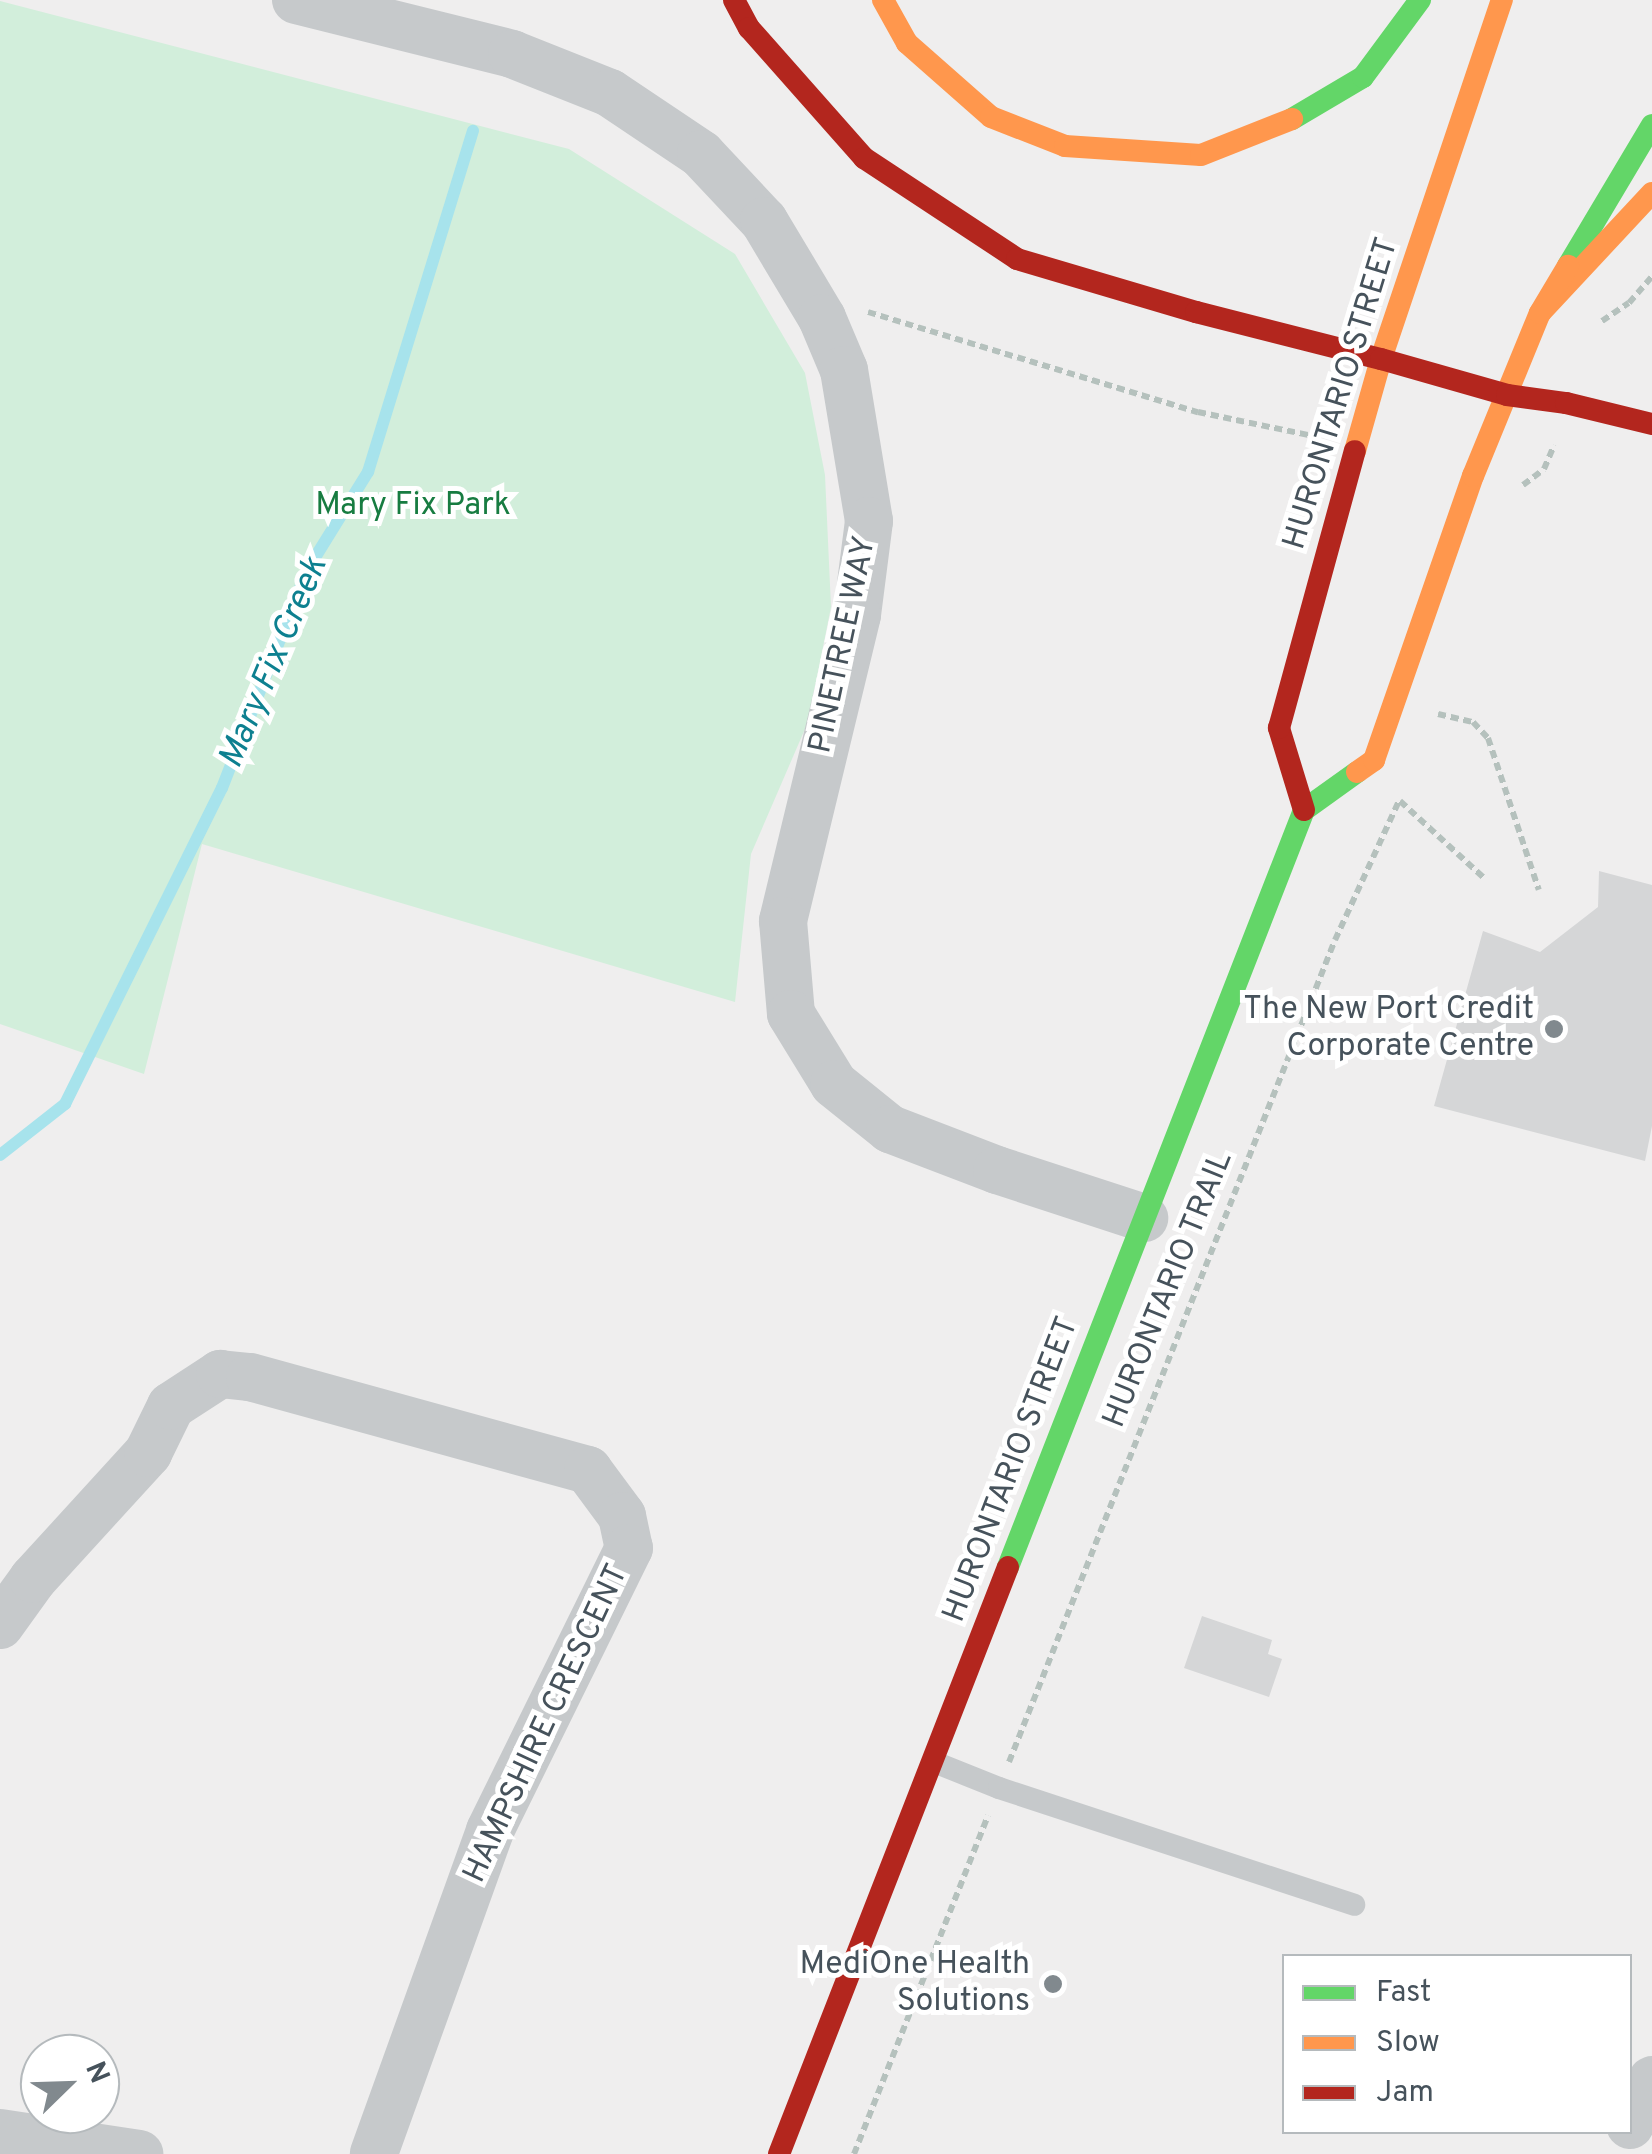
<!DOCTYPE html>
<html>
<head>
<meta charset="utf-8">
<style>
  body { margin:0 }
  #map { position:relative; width:1652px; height:2154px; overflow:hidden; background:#efeeee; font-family:Overpass,sans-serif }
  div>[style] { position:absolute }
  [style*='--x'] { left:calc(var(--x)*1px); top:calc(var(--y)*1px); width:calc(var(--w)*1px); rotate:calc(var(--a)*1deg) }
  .green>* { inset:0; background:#d2eedb }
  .stream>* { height:12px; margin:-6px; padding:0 6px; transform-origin:6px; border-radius:6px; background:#a7e3ec }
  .building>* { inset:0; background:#d5d6d7 }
  .path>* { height:6px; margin-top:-3px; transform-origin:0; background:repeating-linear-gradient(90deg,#b5c1bd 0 8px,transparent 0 13px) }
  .lane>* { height:22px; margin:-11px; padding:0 11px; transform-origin:11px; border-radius:11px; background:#c6c9cb }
  .street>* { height:48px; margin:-24px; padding:0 24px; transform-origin:24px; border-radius:24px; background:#c6c9cb }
  .fast>* { height:22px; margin:-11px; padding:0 11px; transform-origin:11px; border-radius:11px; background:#63d668 }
  .slow>* { height:22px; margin:-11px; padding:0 11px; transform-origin:11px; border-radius:11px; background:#ff974d }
  .jam>* { height:22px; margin:-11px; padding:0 11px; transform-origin:11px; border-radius:11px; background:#b3261e }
  .dots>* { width:28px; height:28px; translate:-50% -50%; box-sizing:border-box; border:5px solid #fff; border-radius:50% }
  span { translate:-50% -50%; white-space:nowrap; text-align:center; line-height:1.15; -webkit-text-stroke:10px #fff; paint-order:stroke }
  .street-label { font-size:32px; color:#46525b }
  .park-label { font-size:32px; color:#177c41 }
  .poi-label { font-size:32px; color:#46525b }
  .right { translate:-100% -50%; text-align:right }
  .water-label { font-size:35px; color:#0d8090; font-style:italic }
  .legend { position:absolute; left:1282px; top:1954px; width:350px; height:180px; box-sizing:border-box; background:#fff; border:2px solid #b5babd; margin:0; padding:12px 18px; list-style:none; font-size:30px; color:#46525b }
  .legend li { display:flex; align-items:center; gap:20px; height:50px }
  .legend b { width:50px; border:2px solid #b5babd }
  .north { position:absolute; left:20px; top:2034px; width:100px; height:100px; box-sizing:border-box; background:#fff; border:2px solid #b5babd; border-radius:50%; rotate:67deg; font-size:28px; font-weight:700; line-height:40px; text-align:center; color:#46525b }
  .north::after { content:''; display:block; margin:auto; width:35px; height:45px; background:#81898e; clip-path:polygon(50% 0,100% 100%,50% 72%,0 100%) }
</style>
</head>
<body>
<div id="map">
  <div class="green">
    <div style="clip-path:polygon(0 1px,569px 149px,735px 254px,805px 373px,825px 475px,831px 607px,808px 722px,751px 854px,735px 1002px,202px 844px,144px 1074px,0 1024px)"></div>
  </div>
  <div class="stream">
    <div style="--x:0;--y:1155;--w:83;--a:-38.1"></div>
    <div style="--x:65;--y:1104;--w:353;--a:-63.6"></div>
    <div style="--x:222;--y:788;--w:232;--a:-68.7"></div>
    <div style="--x:306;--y:572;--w:118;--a:-58.2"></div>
    <div style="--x:368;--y:472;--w:357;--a:-72.9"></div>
  </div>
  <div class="building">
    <div style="clip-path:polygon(1599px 871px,1652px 885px,1652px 1126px,1645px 1161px,1434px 1106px,1483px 931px,1540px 952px,1598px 907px)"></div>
    <div style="clip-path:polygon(1202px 1616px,1272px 1640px,1268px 1654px,1282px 1659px,1269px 1697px,1184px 1668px)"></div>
  </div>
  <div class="path">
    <div style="--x:868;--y:312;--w:345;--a:16.9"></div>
    <div style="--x:1198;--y:412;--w:117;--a:11.8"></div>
    <div style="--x:1602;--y:321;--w:32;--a:-34"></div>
    <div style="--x:1629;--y:303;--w:35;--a:-49"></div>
    <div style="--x:1523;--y:485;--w:26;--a:-37"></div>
    <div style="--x:1544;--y:469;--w:26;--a:-67"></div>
    <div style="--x:1438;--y:714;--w:36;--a:13"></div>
    <div style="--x:1473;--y:722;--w:22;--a:47"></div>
    <div style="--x:1488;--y:738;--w:160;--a:71.5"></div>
    <div style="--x:1400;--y:801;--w:114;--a:42.5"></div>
    <div style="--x:1009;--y:1762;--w:884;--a:-68.37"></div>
    <div style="--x:1335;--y:940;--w:153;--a:-65.3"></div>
    <div style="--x:854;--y:2154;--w:364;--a:-68.4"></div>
  </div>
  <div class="lane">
    <div style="--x:934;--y:1762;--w:70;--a:21.8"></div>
    <div style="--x:999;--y:1788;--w:374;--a:18.2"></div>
  </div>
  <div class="street">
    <div style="--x:296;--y:0;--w:223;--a:14"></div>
    <div style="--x:512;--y:54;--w:105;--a:21.7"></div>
    <div style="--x:610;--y:93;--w:110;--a:33.8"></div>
    <div style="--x:701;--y:154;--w:92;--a:46.8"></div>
    <div style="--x:764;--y:221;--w:113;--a:59.1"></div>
    <div style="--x:822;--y:318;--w:56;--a:67.1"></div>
    <div style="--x:844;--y:370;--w:153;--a:80.6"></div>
    <div style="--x:869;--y:521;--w:95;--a:97.3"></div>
    <div style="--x:857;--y:615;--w:315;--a:103.6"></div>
    <div style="--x:783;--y:921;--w:93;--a:85.1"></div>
    <div style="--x:791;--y:1014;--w:82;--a:58.4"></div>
    <div style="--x:834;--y:1084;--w:72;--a:38.8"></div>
    <div style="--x:890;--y:1129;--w:115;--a:21"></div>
    <div style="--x:997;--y:1170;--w:155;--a:18.1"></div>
    <div style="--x:0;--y:1625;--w:57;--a:-54.3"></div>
    <div style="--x:33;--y:1579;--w:171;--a:-47.6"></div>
    <div style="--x:148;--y:1453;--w:52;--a:-63.9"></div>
    <div style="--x:171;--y:1406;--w:59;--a:-33.1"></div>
    <div style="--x:220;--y:1374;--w:30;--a:6"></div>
    <div style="--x:250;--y:1377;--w:351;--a:15.4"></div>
    <div style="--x:588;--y:1470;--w:57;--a:53.5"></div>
    <div style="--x:622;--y:1516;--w:33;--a:78"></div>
    <div style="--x:629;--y:1548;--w:315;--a:116.2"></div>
    <div style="--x:490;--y:1831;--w:343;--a:109.8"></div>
    <div style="--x:1630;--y:2125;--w:50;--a:-63.9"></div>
    <div style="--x:0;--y:2133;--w:141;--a:8.6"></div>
  </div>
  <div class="fast">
    <div style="--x:1292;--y:119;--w:82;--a:-30.6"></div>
    <div style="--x:1363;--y:77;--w:96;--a:-53.5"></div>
    <div style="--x:1568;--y:266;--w:164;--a:-59.2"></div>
    <div style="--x:1008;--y:1567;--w:813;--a:-68.64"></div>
    <div style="--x:1304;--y:810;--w:65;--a:-35.6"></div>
  </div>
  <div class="slow">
    <div style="--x:883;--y:0;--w:49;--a:60.8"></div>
    <div style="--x:907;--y:43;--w:112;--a:41.4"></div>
    <div style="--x:991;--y:117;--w:79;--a:21.4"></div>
    <div style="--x:1065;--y:146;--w:136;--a:3.8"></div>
    <div style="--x:1201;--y:155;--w:98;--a:-21.6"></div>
    <div style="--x:1540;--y:313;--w:164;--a:-47"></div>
    <div style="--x:1355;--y:451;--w:96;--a:-74.2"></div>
    <div style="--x:1381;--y:359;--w:379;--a:-71.4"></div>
    <div style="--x:1357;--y:772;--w:21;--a:-35"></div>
    <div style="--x:1374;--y:760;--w:301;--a:-70.8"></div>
    <div style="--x:1473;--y:476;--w:176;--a:-67.7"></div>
    <div style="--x:1540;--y:313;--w:55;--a:-59.2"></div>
  </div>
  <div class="jam">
    <div style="--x:734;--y:0;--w:32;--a:62"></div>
    <div style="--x:749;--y:28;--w:174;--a:48.5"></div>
    <div style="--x:864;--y:158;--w:183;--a:33.4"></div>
    <div style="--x:1017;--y:259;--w:187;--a:16.5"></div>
    <div style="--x:1196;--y:312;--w:191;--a:14.3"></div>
    <div style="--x:1381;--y:359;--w:131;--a:15.9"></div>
    <div style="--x:1507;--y:395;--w:60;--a:7.7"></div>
    <div style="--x:1566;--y:403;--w:89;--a:13.7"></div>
    <div style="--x:1304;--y:810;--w:86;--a:-107"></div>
    <div style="--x:1279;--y:728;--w:287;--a:-74.7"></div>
    <div style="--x:779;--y:2154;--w:630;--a:-68.69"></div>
  </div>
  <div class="dots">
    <div style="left:1554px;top:1029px;background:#81898e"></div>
    <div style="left:1053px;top:1984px;background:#81898e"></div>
  </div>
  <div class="street-label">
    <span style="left:1342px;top:394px;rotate:-73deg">HURONTARIO STREET</span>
    <span style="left:844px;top:645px;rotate:-78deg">PINETREE WAY</span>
    <span style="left:1169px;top:1290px;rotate:-68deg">HURONTARIO TRAIL</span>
    <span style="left:1012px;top:1470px;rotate:-69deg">HURONTARIO STREET</span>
    <span style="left:547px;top:1724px;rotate:-65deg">HAMPSHIRE CRESCENT</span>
  </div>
  <div class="park-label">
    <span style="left:413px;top:506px">Mary Fix Park</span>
  </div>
  <div class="poi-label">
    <span class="right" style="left:1534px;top:1029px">The New Port Credit<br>Corporate Centre</span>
    <span class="right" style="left:1030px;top:1984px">MediOne Health<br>Solutions</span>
  </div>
  <div class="water-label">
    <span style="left:274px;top:663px;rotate:-67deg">Mary Fix Creek</span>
  </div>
  <ul class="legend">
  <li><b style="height:12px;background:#63d668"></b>Fast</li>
  <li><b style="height:12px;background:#ff974d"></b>Slow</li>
  <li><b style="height:12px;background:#b3261e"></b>Jam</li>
  </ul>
  <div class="north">N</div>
</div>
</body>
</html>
